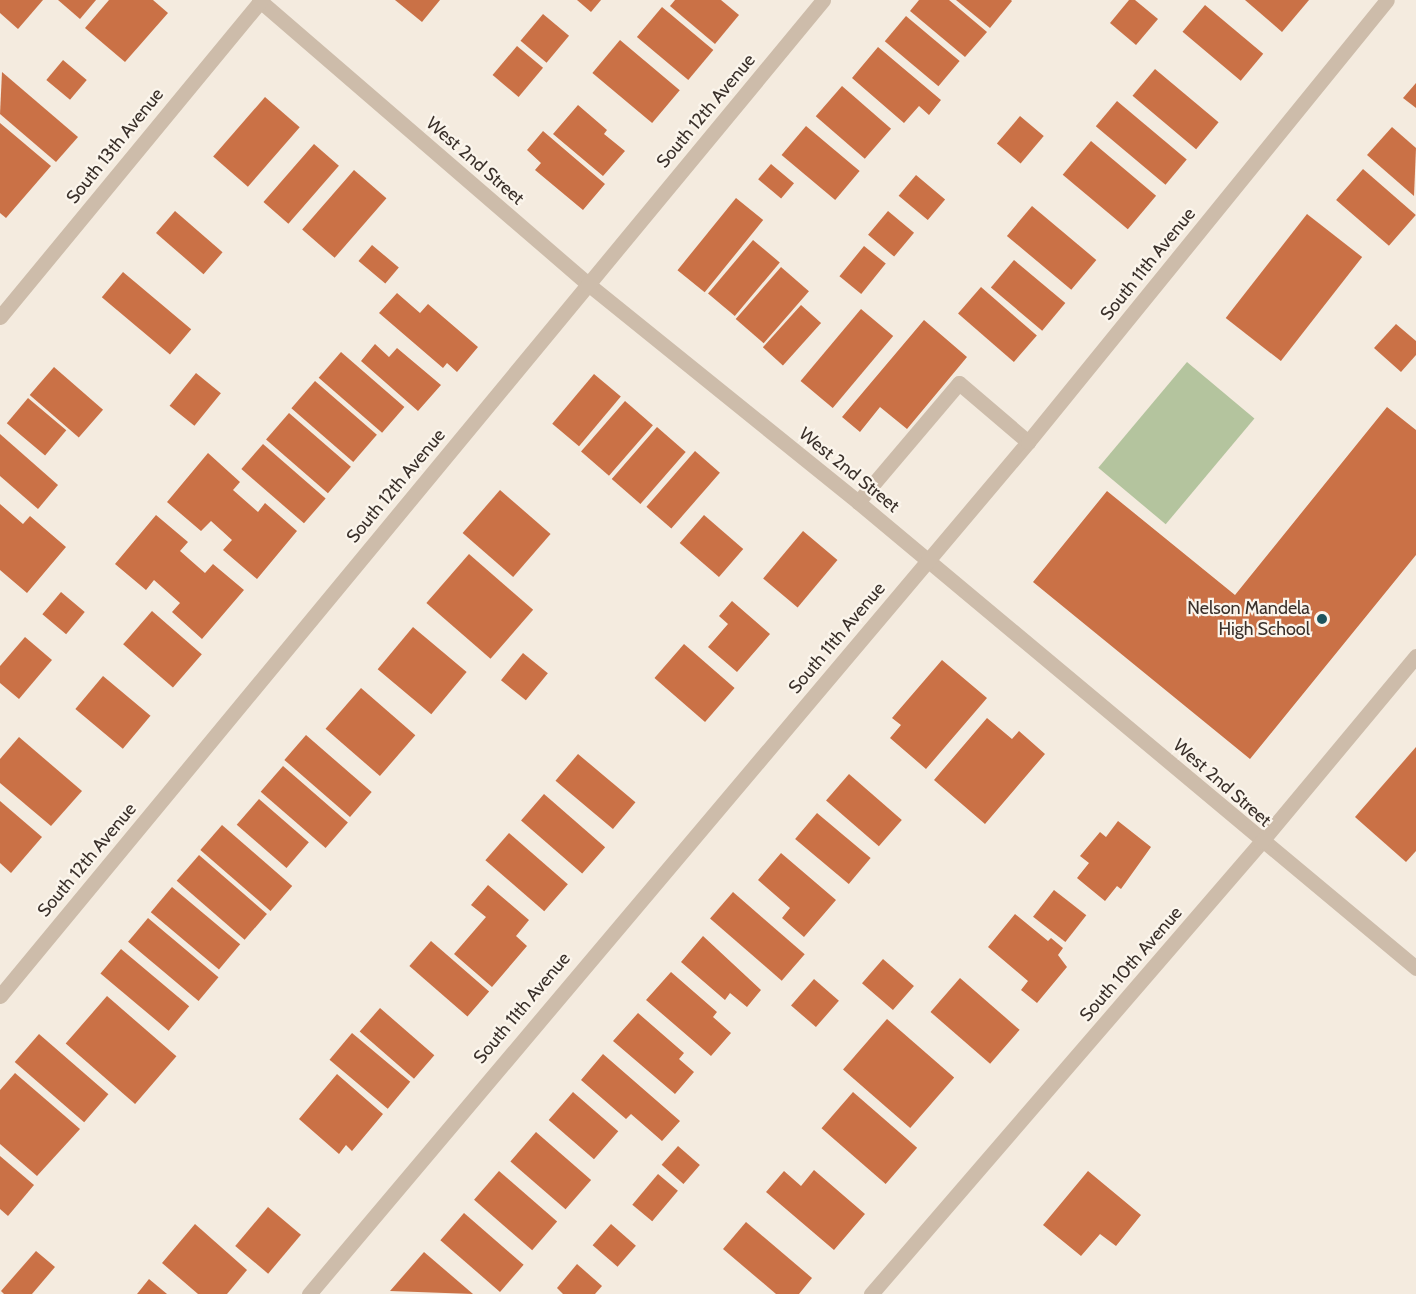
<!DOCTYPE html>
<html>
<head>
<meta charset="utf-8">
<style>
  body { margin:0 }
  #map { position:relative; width:1416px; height:1294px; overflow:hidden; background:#f4ebdf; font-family:Cabin,sans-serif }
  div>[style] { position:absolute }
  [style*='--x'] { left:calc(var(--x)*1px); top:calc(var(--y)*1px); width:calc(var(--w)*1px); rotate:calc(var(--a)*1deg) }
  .green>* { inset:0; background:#b4c49e; transform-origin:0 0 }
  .building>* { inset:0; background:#ca7146; transform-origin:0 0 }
  .service>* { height:15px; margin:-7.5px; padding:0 7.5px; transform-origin:7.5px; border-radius:7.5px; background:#cdbcaa }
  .minor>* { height:15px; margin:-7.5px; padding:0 7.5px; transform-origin:7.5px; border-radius:7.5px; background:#cdbcaa }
  .tertiary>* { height:15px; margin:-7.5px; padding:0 7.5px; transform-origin:7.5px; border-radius:7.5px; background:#cdbcaa }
  .dots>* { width:16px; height:16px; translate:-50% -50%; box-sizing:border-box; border:3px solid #fbf5ec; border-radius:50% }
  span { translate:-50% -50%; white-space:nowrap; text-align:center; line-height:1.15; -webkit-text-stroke:4.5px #fbf5ec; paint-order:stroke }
  .street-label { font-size:18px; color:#3a302a }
  .poi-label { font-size:18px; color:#3a302a }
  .right { translate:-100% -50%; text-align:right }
</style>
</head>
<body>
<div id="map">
  <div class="green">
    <div style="left:1187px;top:362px;width:88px;height:138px;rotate:40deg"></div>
  </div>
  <div class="building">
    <div style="clip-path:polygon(0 0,43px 0,18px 29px,0 13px)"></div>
    <div style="clip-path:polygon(58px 0,96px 0,80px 19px)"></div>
    <div style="clip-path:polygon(109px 0,153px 0,168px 13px,125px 62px,85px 28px)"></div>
    <div style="clip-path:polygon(395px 0,440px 0,422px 22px)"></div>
    <div style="clip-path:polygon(577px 0,601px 0,591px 12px)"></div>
    <div style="clip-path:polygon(675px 0,721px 0,739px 15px,715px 44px,670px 6px)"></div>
    <div style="clip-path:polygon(919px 0,949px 0,987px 32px,965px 57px,910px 11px)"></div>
    <div style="clip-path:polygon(956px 0,1011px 0,1012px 1px,990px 28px)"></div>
    <div style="clip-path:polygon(1129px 0,1135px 0,1158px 19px,1136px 45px,1110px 23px)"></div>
    <div style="clip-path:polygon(1245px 0,1309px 0,1282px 32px)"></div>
    <div style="left:1205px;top:5px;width:76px;height:35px;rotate:40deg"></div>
    <div style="left:662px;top:7px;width:67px;height:39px;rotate:40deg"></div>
    <div style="left:543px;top:14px;width:34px;height:35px;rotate:40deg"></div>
    <div style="left:906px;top:16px;width:70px;height:33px;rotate:40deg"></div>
    <div style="left:620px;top:40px;width:78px;height:43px;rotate:40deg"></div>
    <div style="left:517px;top:46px;width:34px;height:38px;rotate:40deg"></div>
    <div style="clip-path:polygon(878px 47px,941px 100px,929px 115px,919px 106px,904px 123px,852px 78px)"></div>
    <div style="left:63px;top:60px;width:31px;height:26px;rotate:40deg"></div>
    <div style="left:1155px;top:69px;width:83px;height:35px;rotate:40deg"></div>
    <div style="clip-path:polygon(2px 72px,78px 137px,56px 162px,0 114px)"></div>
    <div style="clip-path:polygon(1416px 83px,1416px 108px,1403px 98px)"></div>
    <div style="left:842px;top:86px;width:65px;height:40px;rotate:41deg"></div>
    <div style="left:265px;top:97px;width:46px;height:79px;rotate:41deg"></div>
    <div style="left:1117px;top:101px;width:91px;height:33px;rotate:40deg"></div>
    <div style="clip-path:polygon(578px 105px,607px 130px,604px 134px,625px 151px,603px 176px,553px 134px)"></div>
    <div style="left:1020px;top:116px;width:31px;height:36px;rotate:40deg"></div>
    <div style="clip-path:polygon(0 123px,51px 166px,6px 218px,0 213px)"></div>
    <div style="left:806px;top:126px;width:70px;height:38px;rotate:40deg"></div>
    <div style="clip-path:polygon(1392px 127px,1416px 148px,1414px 196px,1367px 155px)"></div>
    <div style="clip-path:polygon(543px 131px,605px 184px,583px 210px,535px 170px,541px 163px,527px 150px)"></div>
    <div style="left:1091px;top:141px;width:85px;height:44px;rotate:40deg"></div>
    <div style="left:314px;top:144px;width:33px;height:77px;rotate:41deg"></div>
    <div style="left:771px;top:164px;width:30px;height:20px;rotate:40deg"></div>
    <div style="left:1363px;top:169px;width:70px;height:41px;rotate:41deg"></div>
    <div style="left:354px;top:170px;width:43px;height:79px;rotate:41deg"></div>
    <div style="left:916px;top:175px;width:38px;height:27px;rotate:40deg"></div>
    <div style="left:736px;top:198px;width:35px;height:93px;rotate:39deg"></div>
    <div style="left:1032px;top:206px;width:84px;height:39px;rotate:40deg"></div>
    <div style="left:175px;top:211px;width:63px;height:29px;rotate:41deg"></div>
    <div style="left:888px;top:211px;width:34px;height:31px;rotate:40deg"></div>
    <div style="left:1307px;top:214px;width:70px;height:132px;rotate:38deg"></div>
    <div style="left:753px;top:240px;width:35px;height:70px;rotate:40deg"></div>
    <div style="left:372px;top:245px;width:35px;height:21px;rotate:40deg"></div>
    <div style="left:864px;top:246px;width:28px;height:39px;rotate:39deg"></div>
    <div style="left:1014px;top:260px;width:67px;height:36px;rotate:40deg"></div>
    <div style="left:781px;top:267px;width:37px;height:69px;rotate:41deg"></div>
    <div style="left:123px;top:272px;width:89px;height:33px;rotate:40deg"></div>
    <div style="left:981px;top:287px;width:74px;height:35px;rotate:41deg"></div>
    <div style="clip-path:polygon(397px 293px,420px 313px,428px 304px,478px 347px,457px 372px,447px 363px,443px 368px,379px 313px)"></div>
    <div style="left:801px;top:305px;width:27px;height:57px;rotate:42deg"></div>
    <div style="left:861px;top:309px;width:42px;height:94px;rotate:40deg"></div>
    <div style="clip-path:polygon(924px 320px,967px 357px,907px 429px,880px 407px,860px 432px,842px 417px)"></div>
    <div style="clip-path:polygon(1396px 324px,1416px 341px,1416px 355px,1401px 372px,1374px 348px)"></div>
    <div style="clip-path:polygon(375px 344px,389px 357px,397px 348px,441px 385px,418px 411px,361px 361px)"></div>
    <div style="left:341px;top:352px;width:84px;height:34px;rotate:41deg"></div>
    <div style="left:54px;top:367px;width:65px;height:37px;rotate:41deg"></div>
    <div style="left:196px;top:373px;width:32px;height:42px;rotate:39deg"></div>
    <div style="left:594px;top:374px;width:35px;height:65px;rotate:40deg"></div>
    <div style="left:315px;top:381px;width:82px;height:36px;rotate:41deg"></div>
    <div style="left:28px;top:398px;width:50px;height:33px;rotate:40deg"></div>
    <div style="left:625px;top:401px;width:37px;height:67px;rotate:41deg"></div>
    <div style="clip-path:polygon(1387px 407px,1416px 430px,1416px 555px,1250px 759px,1033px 582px,1107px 491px,1235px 595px)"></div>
    <div style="left:289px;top:413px;width:82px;height:35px;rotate:41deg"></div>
    <div style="left:657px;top:427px;width:38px;height:69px;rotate:41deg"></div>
    <div style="clip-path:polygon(0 434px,58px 485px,38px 509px,0 476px)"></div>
    <div style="left:263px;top:444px;width:83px;height:33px;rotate:41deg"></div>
    <div style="left:695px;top:451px;width:33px;height:74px;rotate:41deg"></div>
    <div style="clip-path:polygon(208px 453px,240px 482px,233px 490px,258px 512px,265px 503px,297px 531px,257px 579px,223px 550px,232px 540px,211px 521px,201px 531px,167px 502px)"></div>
    <div style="left:500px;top:490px;width:67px;height:57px;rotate:41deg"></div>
    <div style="clip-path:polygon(0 504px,23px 524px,30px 516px,66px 547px,27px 593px,0 570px)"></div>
    <div style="clip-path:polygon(156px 515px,188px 542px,180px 551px,205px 573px,213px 564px,244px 590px,202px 639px,172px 612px,180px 603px,154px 580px,146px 590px,115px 564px)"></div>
    <div style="left:704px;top:515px;width:52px;height:37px;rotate:41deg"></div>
    <div style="left:803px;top:531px;width:45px;height:62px;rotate:40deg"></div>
    <div style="left:469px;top:554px;width:85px;height:65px;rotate:41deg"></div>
    <div style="left:61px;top:592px;width:31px;height:29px;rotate:40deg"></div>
    <div style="clip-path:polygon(732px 601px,770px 634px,737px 672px,708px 647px,728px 624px,719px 616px)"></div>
    <div style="left:152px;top:611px;width:66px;height:44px;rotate:41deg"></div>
    <div style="left:413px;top:627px;width:70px;height:55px;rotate:40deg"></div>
    <div style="clip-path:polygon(25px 637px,52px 660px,19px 699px,0 683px,0 666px)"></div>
    <div style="left:684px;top:644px;width:67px;height:45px;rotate:41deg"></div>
    <div style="left:523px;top:653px;width:32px;height:35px;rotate:39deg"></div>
    <div style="clip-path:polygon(942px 660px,987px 698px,926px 769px,890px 738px,901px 725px,892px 718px)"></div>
    <div style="left:103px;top:676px;width:62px;height:43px;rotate:40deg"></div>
    <div style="left:361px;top:688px;width:72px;height:54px;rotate:41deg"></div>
    <div style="clip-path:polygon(987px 718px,1012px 739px,1019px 731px,1045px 754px,985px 824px,934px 780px)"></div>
    <div style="left:306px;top:735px;width:87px;height:33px;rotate:41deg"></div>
    <div style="clip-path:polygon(19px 737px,82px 791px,51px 826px,0 783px,0 759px)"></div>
    <div style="clip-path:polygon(1416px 747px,1416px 851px,1406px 862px,1355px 817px)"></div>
    <div style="left:578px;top:754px;width:75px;height:35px;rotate:40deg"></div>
    <div style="left:283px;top:766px;width:86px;height:34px;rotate:41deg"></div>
    <div style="left:849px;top:774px;width:70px;height:35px;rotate:41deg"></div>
    <div style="left:544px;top:794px;width:81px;height:35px;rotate:41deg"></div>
    <div style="left:259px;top:799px;width:66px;height:34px;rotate:41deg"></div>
    <div style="clip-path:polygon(0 801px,42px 837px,11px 873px,0 863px)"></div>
    <div style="left:817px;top:813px;width:70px;height:34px;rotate:40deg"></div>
    <div style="clip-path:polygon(1118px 821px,1151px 847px,1121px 889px,1117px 886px,1105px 901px,1077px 878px,1089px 863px,1080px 856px,1100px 832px,1106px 837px)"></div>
    <div style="left:222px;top:825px;width:93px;height:33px;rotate:41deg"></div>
    <div style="left:509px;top:833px;width:78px;height:36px;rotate:41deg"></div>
    <div style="clip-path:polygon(781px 853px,836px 900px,804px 937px,782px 918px,790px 908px,758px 880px)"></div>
    <div style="left:199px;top:855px;width:90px;height:34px;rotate:41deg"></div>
    <div style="clip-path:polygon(488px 885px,529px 920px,516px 936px,527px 946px,492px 987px,454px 954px,486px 917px,471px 905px)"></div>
    <div style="left:172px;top:887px;width:89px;height:33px;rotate:40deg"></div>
    <div style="left:1054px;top:890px;width:41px;height:34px;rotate:38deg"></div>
    <div style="left:733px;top:892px;width:95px;height:35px;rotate:41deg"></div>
    <div style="clip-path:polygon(1015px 914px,1048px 941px,1051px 938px,1063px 948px,1058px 955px,1067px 967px,1037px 1003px,1021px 990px,1028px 981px,988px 947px)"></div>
    <div style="left:148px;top:918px;width:92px;height:31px;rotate:40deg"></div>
    <div style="clip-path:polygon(703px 936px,761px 990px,747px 1007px,730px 993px,725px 1000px,681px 962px)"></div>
    <div style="left:431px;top:941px;width:77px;height:33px;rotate:41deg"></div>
    <div style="left:121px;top:949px;width:89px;height:32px;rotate:40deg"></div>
    <div style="left:883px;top:959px;width:41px;height:32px;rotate:41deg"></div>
    <div style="clip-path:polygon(671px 972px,717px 1012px,713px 1017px,731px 1033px,711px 1056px,646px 1000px)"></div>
    <div style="left:960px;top:978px;width:79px;height:45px;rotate:41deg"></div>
    <div style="left:814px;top:979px;width:33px;height:35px;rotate:41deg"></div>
    <div style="left:107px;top:996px;width:92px;height:63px;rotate:41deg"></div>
    <div style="left:380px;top:1008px;width:72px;height:31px;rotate:41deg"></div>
    <div style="clip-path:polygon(638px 1013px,684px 1053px,679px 1059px,694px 1072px,675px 1094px,613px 1041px)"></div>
    <div style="left:887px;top:1019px;width:89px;height:67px;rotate:41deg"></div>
    <div style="left:352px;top:1033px;width:76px;height:35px;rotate:40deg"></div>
    <div style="left:39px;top:1034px;width:92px;height:37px;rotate:41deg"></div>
    <div style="clip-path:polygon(603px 1054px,680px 1121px,662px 1141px,631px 1114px,626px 1119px,581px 1080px)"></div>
    <div style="clip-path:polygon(15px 1073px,80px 1129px,37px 1176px,0 1144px,0 1090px)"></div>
    <div style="clip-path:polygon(337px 1074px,383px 1114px,352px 1151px,346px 1145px,339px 1154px,299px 1119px)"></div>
    <div style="left:573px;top:1092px;width:60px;height:37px;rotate:41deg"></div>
    <div style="left:853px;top:1092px;width:85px;height:48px;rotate:41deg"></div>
    <div style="left:536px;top:1132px;width:73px;height:39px;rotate:41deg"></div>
    <div style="left:678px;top:1146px;width:29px;height:25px;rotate:41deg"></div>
    <div style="clip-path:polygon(0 1156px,34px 1185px,8px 1216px,0 1209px)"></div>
    <div style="clip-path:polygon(814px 1170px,865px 1214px,834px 1250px,766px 1192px,784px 1171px,801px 1186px)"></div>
    <div style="left:499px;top:1171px;width:77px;height:38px;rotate:41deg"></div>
    <div style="clip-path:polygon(1088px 1171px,1141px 1215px,1116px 1246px,1100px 1234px,1081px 1256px,1043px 1225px)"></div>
    <div style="left:658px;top:1174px;width:26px;height:40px;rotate:40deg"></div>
    <div style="left:268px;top:1207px;width:43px;height:51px;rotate:40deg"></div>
    <div style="left:464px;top:1213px;width:79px;height:36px;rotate:41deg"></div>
    <div style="clip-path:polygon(746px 1222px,812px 1278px,799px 1294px,776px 1294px,723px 1249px)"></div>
    <div style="clip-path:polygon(195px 1224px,247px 1270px,227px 1294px,198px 1294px,162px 1263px)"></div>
    <div style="left:611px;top:1224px;width:33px;height:28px;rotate:41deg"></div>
    <div style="clip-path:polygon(36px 1251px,55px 1267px,32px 1294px,4px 1294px,1px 1291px)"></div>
    <div style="clip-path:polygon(424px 1252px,473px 1294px,390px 1291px)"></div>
    <div style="clip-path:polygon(577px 1264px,602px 1286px,595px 1294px,563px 1294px,557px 1288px)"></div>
    <div style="clip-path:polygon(149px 1279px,167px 1294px,137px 1294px)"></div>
  </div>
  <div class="service">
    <div style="--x:858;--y:502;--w:156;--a:-49.7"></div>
    <div style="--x:959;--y:383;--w:91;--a:40.5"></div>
  </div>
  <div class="minor">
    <div style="--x:259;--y:0;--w:435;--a:40.8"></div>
    <div style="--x:588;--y:284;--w:347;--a:38.9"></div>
    <div style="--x:858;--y:502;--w:727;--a:39.87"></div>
    <div style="--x:0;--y:317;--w:411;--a:-50.5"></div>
    <div style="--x:0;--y:996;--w:1292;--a:-50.43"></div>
    <div style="--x:871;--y:1294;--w:597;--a:-49.21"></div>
    <div style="--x:1261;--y:842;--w:242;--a:-50.2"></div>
  </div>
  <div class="tertiary">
    <div style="--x:309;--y:1294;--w:1115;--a:-49.84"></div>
    <div style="--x:1028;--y:442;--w:569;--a:-50.92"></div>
  </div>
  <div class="dots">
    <div style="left:1322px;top:619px;background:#1d545d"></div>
  </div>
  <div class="street-label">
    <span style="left:706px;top:111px;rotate:-50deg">South 12th Avenue</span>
    <span style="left:115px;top:146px;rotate:-51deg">South 13th Avenue</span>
    <span style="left:475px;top:161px;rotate:41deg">West 2nd Street</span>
    <span style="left:1148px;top:264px;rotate:-51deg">South 11th Avenue</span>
    <span style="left:849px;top:470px;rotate:39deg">West 2nd Street</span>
    <span style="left:396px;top:486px;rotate:-50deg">South 12th Avenue</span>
    <span style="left:837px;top:638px;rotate:-50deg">South 11th Avenue</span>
    <span style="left:1222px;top:783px;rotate:41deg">West 2nd Street</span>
    <span style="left:87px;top:860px;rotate:-50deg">South 12th Avenue</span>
    <span style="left:1131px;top:964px;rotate:-49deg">South 10th Avenue</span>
    <span style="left:522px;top:1008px;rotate:-50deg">South 11th Avenue</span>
  </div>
  <div class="poi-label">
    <span class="right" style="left:1310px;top:619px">Nelson Mandela<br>High School</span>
  </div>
</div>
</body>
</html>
